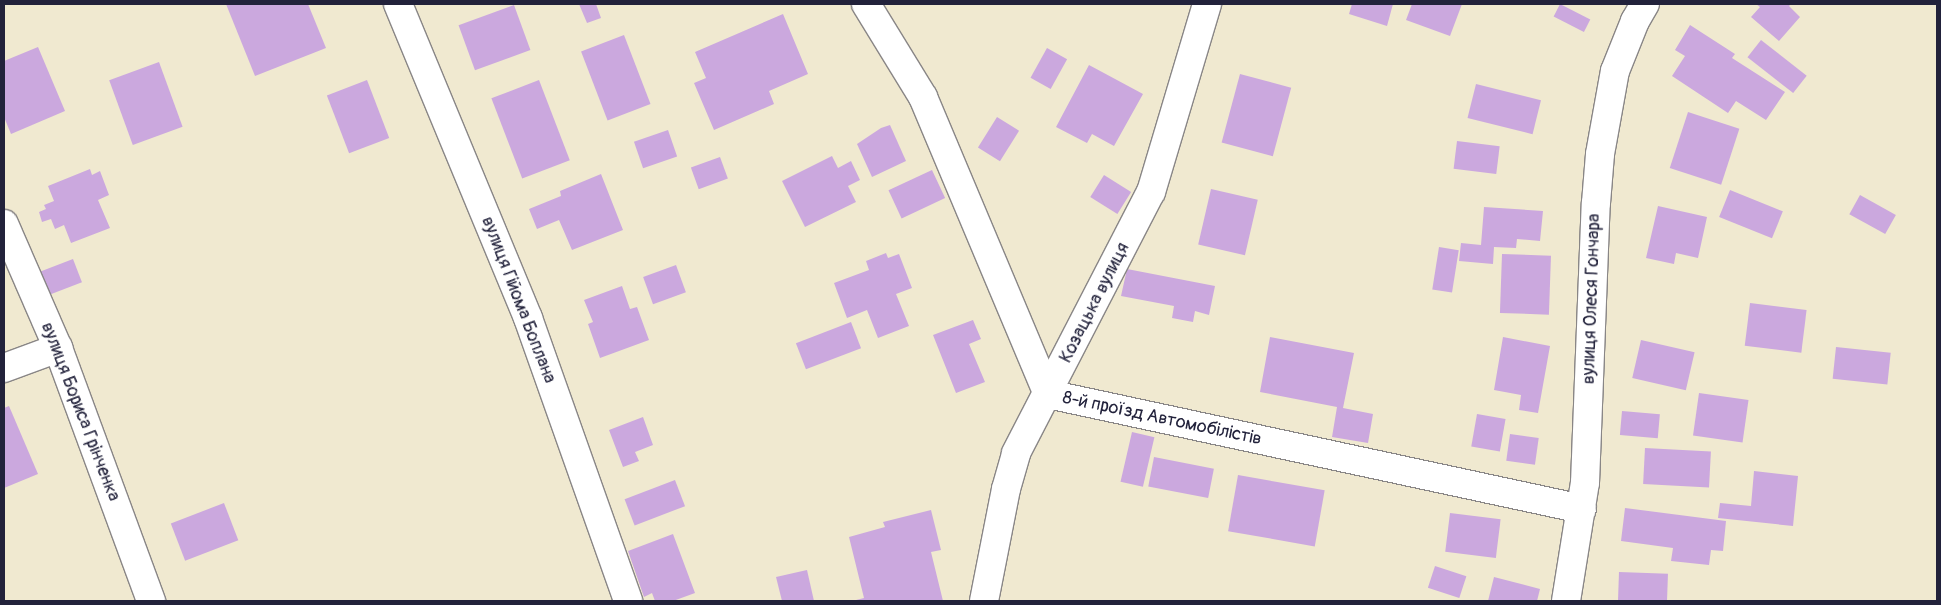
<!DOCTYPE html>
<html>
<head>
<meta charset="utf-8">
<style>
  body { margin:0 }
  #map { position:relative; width:1941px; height:605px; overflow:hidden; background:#f0e9d0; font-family:Pangolin,sans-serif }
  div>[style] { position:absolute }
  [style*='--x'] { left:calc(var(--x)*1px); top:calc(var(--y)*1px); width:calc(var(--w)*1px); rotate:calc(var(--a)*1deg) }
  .building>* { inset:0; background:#cba8de; transform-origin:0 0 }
  .roads { filter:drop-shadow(1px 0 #898686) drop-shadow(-1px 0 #898686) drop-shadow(0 1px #898686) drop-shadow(0 -1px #898686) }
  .minor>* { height:28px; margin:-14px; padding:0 14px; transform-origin:14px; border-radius:14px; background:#fff }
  span { translate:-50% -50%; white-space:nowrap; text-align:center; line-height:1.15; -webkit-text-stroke:4px #fff; paint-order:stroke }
  .street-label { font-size:18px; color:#22223b }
  .frame { position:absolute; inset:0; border:5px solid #22223b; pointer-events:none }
</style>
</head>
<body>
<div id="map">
  <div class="building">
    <div style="clip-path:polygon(226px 4px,308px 4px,326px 48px,255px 76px)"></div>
    <div style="clip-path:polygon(579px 4px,596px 4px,601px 18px,587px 23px)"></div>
    <div style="clip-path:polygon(1352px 4px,1393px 4px,1387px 26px,1349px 14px)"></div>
    <div style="clip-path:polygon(1412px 4px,1462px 4px,1450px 36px,1406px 20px)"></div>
    <div style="left:1560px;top:4px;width:34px;height:14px;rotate:27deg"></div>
    <div style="clip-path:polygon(1756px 4px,1791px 4px,1789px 6px,1800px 17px,1779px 41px,1751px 17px,1760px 7px)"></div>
    <div style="left:514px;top:5px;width:48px;height:59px;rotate:70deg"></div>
    <div style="clip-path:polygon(783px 14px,808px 74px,769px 91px,774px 104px,714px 130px,694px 83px,706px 78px,695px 52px)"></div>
    <div style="clip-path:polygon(1690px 25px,1735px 54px,1732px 58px,1785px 92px,1766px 120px,1736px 101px,1728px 113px,1672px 76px,1685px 56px,1675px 50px)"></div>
    <div style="left:624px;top:35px;width:74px;height:46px;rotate:69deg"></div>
    <div style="left:1761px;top:40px;width:58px;height:22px;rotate:38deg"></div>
    <div style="clip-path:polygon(38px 47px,65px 111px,11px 134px,4px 117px,4px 61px)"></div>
    <div style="left:1047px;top:48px;width:23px;height:34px;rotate:29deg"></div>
    <div style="left:159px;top:62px;width:69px;height:53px;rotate:70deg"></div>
    <div style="clip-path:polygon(1089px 65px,1143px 94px,1114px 146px,1092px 134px,1087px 143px,1056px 127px)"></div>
    <div style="left:1240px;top:74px;width:53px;height:71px;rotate:15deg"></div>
    <div style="left:367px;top:80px;width:62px;height:43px;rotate:69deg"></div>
    <div style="left:539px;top:80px;width:86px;height:51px;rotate:69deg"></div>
    <div style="left:1476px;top:84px;width:67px;height:35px;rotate:14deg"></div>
    <div style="left:1688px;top:112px;width:54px;height:59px;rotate:18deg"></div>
    <div style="left:997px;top:117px;width:26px;height:36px;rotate:32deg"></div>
    <div style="clip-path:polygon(890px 125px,906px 161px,872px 177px,857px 144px,881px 128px)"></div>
    <div style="left:668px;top:130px;width:28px;height:36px;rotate:71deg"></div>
    <div style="left:1457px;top:141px;width:43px;height:28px;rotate:7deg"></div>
    <div style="clip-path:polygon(832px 156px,838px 168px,851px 161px,860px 180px,848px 186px,856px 202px,805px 227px,782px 181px)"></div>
    <div style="left:720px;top:157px;width:23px;height:31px;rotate:70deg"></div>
    <div style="clip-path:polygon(90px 169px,92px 175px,100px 171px,109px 195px,98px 200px,110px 228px,71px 243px,64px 225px,55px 229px,51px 219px,42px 222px,39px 212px,46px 209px,44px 205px,54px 201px,48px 186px)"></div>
    <div style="left:932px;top:170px;width:31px;height:48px;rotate:65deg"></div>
    <div style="clip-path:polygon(601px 174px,623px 230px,572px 250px,559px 220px,537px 229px,529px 209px,561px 196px,560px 191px)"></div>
    <div style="left:1104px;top:175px;width:32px;height:26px;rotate:32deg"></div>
    <div style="left:1211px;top:189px;width:48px;height:57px;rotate:13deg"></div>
    <div style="left:1730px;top:190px;width:57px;height:29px;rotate:22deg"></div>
    <div style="left:1860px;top:195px;width:41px;height:22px;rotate:29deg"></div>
    <div style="clip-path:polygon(1658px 206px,1707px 217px,1698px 258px,1676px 253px,1674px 264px,1646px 258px)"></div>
    <div style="clip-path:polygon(1484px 207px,1543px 211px,1540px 241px,1517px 239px,1516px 248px,1494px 247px,1493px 264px,1459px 261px,1461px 243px,1481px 245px)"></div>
    <div style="left:1439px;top:247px;width:20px;height:43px;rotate:9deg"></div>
    <div style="clip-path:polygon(886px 253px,888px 258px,899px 254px,912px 288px,896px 294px,909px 326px,878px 338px,867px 310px,847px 318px,834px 283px,869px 270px,866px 261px)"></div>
    <div style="left:1502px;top:254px;width:49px;height:59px;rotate:2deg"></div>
    <div style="left:73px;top:259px;width:25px;height:39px;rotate:69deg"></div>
    <div style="left:676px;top:265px;width:29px;height:35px;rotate:70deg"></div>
    <div style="clip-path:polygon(1127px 269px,1215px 286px,1209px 315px,1195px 311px,1193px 322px,1172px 318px,1174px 306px,1121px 296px)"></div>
    <div style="clip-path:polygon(622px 286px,630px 309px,637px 307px,649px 340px,600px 358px,588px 324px,593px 322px,584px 300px)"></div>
    <div style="left:1750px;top:303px;width:57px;height:43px;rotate:7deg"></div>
    <div style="clip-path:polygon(973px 320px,981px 339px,969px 344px,985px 382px,956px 393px,933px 335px)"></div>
    <div style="left:851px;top:322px;width:28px;height:59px;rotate:69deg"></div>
    <div style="clip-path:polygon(1270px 337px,1354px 353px,1343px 408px,1373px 414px,1368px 443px,1332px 437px,1337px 407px,1260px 392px)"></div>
    <div style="clip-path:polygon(1503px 337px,1550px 346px,1538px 413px,1519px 410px,1521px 395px,1494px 390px)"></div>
    <div style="left:1641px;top:340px;width:55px;height:39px;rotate:13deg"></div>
    <div style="left:1836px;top:347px;width:55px;height:32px;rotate:6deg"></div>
    <div style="left:1699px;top:393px;width:50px;height:43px;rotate:8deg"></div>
    <div style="clip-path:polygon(9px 406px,38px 474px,4px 488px,4px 408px)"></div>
    <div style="left:1622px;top:411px;width:38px;height:24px;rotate:5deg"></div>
    <div style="left:1477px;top:414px;width:29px;height:33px;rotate:10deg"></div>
    <div style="clip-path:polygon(643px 417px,653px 445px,635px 452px,639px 461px,623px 467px,609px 430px)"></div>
    <div style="left:1132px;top:432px;width:23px;height:51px;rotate:13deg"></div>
    <div style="left:1510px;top:434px;width:29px;height:27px;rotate:8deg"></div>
    <div style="left:1645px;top:448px;width:66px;height:36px;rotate:3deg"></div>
    <div style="left:1154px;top:457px;width:61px;height:30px;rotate:11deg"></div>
    <div style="clip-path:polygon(1754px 471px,1798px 476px,1793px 526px,1718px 518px,1720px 503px,1751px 506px)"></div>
    <div style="left:1238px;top:475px;width:88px;height:57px;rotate:10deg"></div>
    <div style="left:675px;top:480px;width:28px;height:54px;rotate:69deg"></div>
    <div style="left:224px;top:503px;width:40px;height:57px;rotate:69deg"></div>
    <div style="clip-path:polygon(1625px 508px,1726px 521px,1723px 551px,1711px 550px,1709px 565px,1671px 561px,1673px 548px,1621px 541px)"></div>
    <div style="clip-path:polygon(931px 510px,941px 550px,931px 552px,943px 601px,852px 601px,864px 598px,849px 537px,885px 527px,883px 522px)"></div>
    <div style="left:1450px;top:513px;width:51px;height:39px;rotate:7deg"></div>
    <div style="clip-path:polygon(673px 534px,695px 593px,673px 601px,655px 601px,652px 593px,644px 597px,628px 551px)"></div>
    <div style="left:1435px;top:566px;width:33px;height:23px;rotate:18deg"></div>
    <div style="clip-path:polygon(807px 570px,814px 601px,782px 601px,776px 577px)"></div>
    <div style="left:1619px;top:572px;width:49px;height:28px;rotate:2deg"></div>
    <div style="clip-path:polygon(1494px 577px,1540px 589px,1537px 601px,1488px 601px)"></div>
  </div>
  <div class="roads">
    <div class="minor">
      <div style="--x:398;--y:4;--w:340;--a:67.5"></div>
      <div style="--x:528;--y:318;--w:300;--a:70.5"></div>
      <div style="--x:866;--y:4;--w:109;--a:58.5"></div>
      <div style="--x:923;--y:97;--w:322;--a:67.2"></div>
      <div style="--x:1048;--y:394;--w:546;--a:12.15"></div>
      <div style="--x:4;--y:224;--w:135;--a:66.5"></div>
      <div style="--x:58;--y:348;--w:270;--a:69.8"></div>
      <div style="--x:4;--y:368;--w:58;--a:-20.3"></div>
      <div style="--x:984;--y:601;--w:114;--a:-78.9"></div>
      <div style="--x:1006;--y:489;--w:37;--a:-74"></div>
      <div style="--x:1016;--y:453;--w:294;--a:-62.7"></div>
      <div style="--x:1151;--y:192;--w:196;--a:-73.4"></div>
      <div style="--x:1566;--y:601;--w:120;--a:-80.9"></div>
      <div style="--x:1585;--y:483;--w:280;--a:-87.8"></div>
      <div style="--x:1596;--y:203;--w:49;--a:-85.3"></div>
      <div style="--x:1600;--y:154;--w:84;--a:-79.8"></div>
      <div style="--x:1615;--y:71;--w:54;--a:-68.2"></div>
      <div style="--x:1635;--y:21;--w:20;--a:-60"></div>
    </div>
  </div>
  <div class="street-label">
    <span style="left:1592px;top:299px;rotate:-88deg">вулиця Олеся Гончара</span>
    <span style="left:518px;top:300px;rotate:69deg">вулиця Гійома Боплана</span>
    <span style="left:1095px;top:303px;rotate:-63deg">Козацька вулиця</span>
    <span style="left:80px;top:412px;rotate:69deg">вулиця Бориса Грінченка</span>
    <span style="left:1162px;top:419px;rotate:12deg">8-й проїзд Автомобілістів</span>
  </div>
  <div class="frame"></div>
</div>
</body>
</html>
